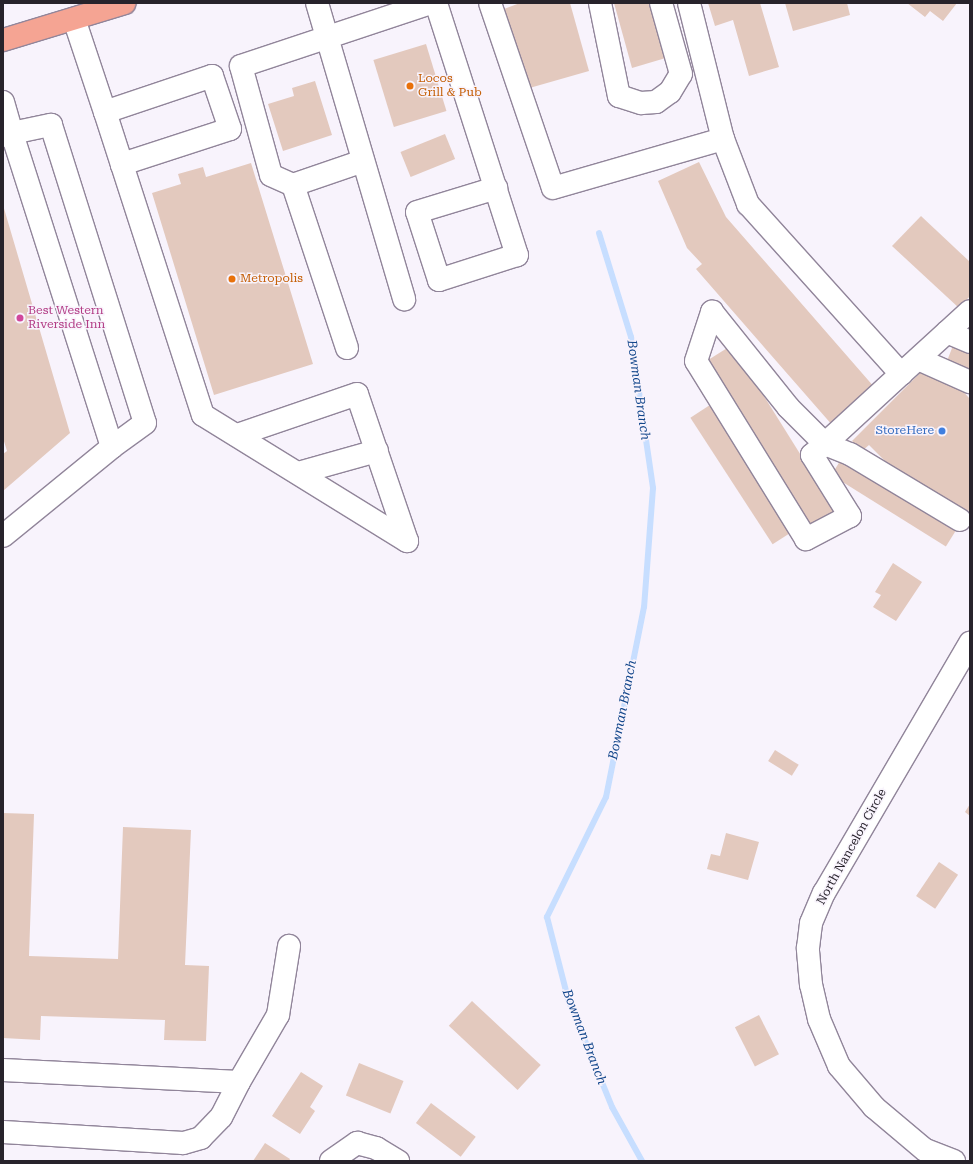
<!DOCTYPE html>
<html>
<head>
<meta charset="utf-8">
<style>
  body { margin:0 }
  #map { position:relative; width:973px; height:1164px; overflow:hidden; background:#f8f3fc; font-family:"Roboto Serif",serif }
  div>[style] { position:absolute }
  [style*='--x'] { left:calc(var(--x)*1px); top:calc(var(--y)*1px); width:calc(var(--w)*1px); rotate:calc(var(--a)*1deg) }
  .stream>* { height:6px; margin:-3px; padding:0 3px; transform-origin:3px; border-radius:3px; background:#c7deff }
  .building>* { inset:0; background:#e3c9be; transform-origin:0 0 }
  .roads { filter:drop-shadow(1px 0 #91859a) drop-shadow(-1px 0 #91859a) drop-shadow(0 1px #91859a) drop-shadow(0 -1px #91859a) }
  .minor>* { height:22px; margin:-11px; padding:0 11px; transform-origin:11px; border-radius:11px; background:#fff }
  .major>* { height:22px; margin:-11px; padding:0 11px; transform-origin:11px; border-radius:11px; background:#f5a493 }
  .dots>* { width:11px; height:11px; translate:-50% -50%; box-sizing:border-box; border:2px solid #f8f3fc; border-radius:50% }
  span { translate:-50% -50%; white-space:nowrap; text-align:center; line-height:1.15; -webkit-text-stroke:3px #f8f3fc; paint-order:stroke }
  .food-label { font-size:12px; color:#c56008 }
  .left { translate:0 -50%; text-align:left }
  .hotel-label { font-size:12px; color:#b23c85 }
  .shop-label { font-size:12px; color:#366cbe }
  .right { translate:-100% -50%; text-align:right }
  .street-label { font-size:12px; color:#27232b }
  .water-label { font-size:13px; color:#12468b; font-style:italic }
  .frame { position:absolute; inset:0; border:4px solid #27232b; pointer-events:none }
</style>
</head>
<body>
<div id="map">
  <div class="stream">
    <div style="--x:599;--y:233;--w:109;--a:72.9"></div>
    <div style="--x:631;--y:337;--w:153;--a:81.7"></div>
    <div style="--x:653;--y:488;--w:119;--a:94.3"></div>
    <div style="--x:644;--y:607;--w:194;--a:101.3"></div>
    <div style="--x:606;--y:797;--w:134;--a:116.2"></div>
    <div style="--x:547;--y:917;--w:85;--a:75.6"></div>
    <div style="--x:568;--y:999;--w:117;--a:67.8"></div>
    <div style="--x:612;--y:1107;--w:62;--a:60.9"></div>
  </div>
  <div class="building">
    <div style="clip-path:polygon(520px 3px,570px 3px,589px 71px,526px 89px,504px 9px)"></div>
    <div style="clip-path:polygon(614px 3px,655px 3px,669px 57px,632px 68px)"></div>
    <div style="clip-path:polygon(708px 3px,760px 3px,779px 67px,749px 76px,733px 20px,715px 26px)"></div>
    <div style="clip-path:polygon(785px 3px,847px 3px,850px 15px,793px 31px)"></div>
    <div style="clip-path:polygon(907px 3px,957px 3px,943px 21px,930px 11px,925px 17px)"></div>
    <div style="left:426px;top:44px;width:70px;height:55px;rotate:73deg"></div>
    <div style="clip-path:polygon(315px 81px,332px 135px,283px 151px,268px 104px,294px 96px,292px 88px)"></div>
    <div style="left:445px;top:134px;width:27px;height:48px;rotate:68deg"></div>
    <div style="clip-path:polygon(699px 162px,726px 217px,875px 388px,833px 426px,696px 269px,702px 264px,687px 248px,658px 181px)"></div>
    <div style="clip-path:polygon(251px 163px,313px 364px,214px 395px,152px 193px,181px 184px,178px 174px,203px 167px,206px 177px)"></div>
    <div style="clip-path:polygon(3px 205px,70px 433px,3px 491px,3px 454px,7px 451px,3px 438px)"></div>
    <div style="clip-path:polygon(921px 216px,970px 262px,970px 296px,959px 308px,892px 246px)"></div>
    <div style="clip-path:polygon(954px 343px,970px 349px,970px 371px,947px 361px)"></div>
    <div style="left:732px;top:345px;width:198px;height:30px;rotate:58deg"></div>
    <div style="clip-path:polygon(922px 371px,960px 388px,970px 399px,970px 509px,964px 515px,895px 471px,869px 445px,862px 451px,852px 441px)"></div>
    <div style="left:713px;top:403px;width:151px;height:27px;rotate:57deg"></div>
    <div style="left:842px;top:458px;width:135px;height:20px;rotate:32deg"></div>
    <div style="clip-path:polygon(893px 563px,922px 582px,896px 621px,873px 607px,881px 595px,875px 592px)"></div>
    <div style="left:775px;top:750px;width:28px;height:13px;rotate:32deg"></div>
    <div style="clip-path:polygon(970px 804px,970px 816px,965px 812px)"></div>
    <div style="clip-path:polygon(3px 813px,34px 814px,29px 956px,118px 959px,123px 827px,191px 830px,185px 965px,209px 966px,206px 1041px,164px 1040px,165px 1020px,41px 1016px,40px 1040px,3px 1038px)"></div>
    <div style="clip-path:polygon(726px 833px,759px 842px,748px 880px,707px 869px,711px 854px,720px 856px)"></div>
    <div style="left:939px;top:862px;width:23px;height:41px;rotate:34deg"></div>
    <div style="left:472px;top:1001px;width:94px;height:34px;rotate:43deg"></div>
    <div style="left:759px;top:1015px;width:44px;height:27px;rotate:63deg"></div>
    <div style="left:359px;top:1063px;width:48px;height:35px;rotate:22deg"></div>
    <div style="clip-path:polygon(301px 1072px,323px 1086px,310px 1107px,315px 1111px,300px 1134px,272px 1116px)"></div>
    <div style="left:431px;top:1103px;width:56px;height:25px;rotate:37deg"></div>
    <div style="clip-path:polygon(265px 1143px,290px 1159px,289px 1161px,253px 1161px)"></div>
  </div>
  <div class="roads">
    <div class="minor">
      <div style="--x:317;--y:3;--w:309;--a:73.6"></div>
      <div style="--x:436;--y:3;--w:265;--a:72.2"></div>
      <div style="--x:517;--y:255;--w:82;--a:162.2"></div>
      <div style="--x:439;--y:280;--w:71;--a:-107.9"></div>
      <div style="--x:417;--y:212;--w:83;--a:-16.9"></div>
      <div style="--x:490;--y:3;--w:195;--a:71.2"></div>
      <div style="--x:553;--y:188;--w:177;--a:-16.1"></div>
      <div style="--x:600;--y:3;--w:95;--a:78.5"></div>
      <div style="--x:619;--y:96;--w:23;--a:18"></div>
      <div style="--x:641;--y:103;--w:15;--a:-4"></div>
      <div style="--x:656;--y:102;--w:17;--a:-36"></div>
      <div style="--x:670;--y:92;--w:21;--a:-59"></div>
      <div style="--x:681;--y:74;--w:74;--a:-105.7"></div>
      <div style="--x:689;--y:3;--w:140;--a:76"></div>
      <div style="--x:723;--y:139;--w:70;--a:69"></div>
      <div style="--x:748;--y:204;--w:229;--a:48"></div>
      <div style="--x:901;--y:374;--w:93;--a:-42.4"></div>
      <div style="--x:74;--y:19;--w:98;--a:71.6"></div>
      <div style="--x:105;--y:112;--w:113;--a:-18.6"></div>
      <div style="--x:212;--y:76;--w:56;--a:71.2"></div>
      <div style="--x:230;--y:129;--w:114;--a:162"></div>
      <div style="--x:3;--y:102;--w:32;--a:74"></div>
      <div style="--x:12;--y:133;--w:9;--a:162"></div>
      <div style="--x:105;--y:112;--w:318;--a:72.1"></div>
      <div style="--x:203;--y:415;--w:240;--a:31.7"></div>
      <div style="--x:407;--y:541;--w:155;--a:-108.8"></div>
      <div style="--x:357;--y:394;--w:127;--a:161.1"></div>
      <div style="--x:293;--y:185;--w:24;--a:-156"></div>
      <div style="--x:271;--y:175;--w:113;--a:-105.4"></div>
      <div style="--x:241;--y:66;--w:199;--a:-18.4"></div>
      <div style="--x:947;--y:332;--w:25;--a:23"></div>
      <div style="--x:347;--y:348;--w:172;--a:-108.3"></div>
      <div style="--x:293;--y:185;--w:74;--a:-18.9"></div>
      <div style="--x:918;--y:359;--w:57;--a:23.9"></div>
      <div style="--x:901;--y:374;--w:103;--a:137.4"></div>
      <div style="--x:825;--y:444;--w:17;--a:140"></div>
      <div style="--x:812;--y:455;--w:72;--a:58.1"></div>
      <div style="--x:850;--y:516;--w:50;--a:152.4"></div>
      <div style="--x:806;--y:539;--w:209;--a:-121.7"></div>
      <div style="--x:696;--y:361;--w:52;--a:-71.9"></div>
      <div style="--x:712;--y:312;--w:122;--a:51.3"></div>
      <div style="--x:788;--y:407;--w:52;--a:45"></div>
      <div style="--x:825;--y:444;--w:27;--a:22"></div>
      <div style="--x:850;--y:454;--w:128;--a:31"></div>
      <div style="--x:298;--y:473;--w:82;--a:-15.6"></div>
      <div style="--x:3;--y:536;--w:141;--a:-39.2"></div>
      <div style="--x:112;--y:447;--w:330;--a:-107.7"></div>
      <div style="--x:12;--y:133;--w:40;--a:-12"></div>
      <div style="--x:51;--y:125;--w:312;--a:72.5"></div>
      <div style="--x:145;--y:423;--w:41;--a:144"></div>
      <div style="--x:3;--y:1070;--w:236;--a:2.9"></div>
      <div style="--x:239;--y:1082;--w:39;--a:117"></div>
      <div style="--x:221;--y:1117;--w:29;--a:134"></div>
      <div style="--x:201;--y:1138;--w:19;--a:164"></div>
      <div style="--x:183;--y:1143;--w:180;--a:-176.5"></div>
      <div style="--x:239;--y:1082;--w:78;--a:-59.8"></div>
      <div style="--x:278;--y:1015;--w:70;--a:-80.9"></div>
      <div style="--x:331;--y:1161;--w:32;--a:-35"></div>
      <div style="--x:357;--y:1143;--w:20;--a:15"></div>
      <div style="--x:376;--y:1148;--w:26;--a:31"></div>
      <div style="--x:954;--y:1161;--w:31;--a:-159"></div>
      <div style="--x:925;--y:1150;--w:67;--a:-139.9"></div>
      <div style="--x:874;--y:1107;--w:54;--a:-130.5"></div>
      <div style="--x:839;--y:1066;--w:51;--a:-113.1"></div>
      <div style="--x:819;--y:1019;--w:35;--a:-103"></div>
      <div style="--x:811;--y:985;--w:37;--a:-95"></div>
      <div style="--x:808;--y:948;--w:25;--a:-83"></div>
      <div style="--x:811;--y:923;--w:33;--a:-67"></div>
      <div style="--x:824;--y:893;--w:290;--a:-59.7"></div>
    </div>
    <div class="major">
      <div style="--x:3;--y:40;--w:127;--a:-16.9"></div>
    </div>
  </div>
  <div class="dots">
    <div style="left:410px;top:86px;background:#e8710a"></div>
    <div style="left:232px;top:279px;background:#e8710a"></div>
    <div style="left:20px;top:318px;background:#d1479c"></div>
    <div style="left:942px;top:431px;background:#3f7fe0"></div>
  </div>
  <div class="food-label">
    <span class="left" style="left:418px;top:86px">Locos<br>Grill &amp; Pub</span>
    <span class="left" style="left:240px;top:279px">Metropolis</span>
  </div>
  <div class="hotel-label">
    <span class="left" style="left:28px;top:318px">Best Western<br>Riverside Inn</span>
  </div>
  <div class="shop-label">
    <span class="right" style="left:934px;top:431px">StoreHere</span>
  </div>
  <div class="street-label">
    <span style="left:852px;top:847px;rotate:-61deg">North Nancelon Circle</span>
  </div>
  <div class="water-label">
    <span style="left:638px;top:390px;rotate:82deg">Bowman Branch</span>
    <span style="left:623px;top:710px;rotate:-79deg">Bowman Branch</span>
    <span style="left:584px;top:1037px;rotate:69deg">Bowman Branch</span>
  </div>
  <div class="frame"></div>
</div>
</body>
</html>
